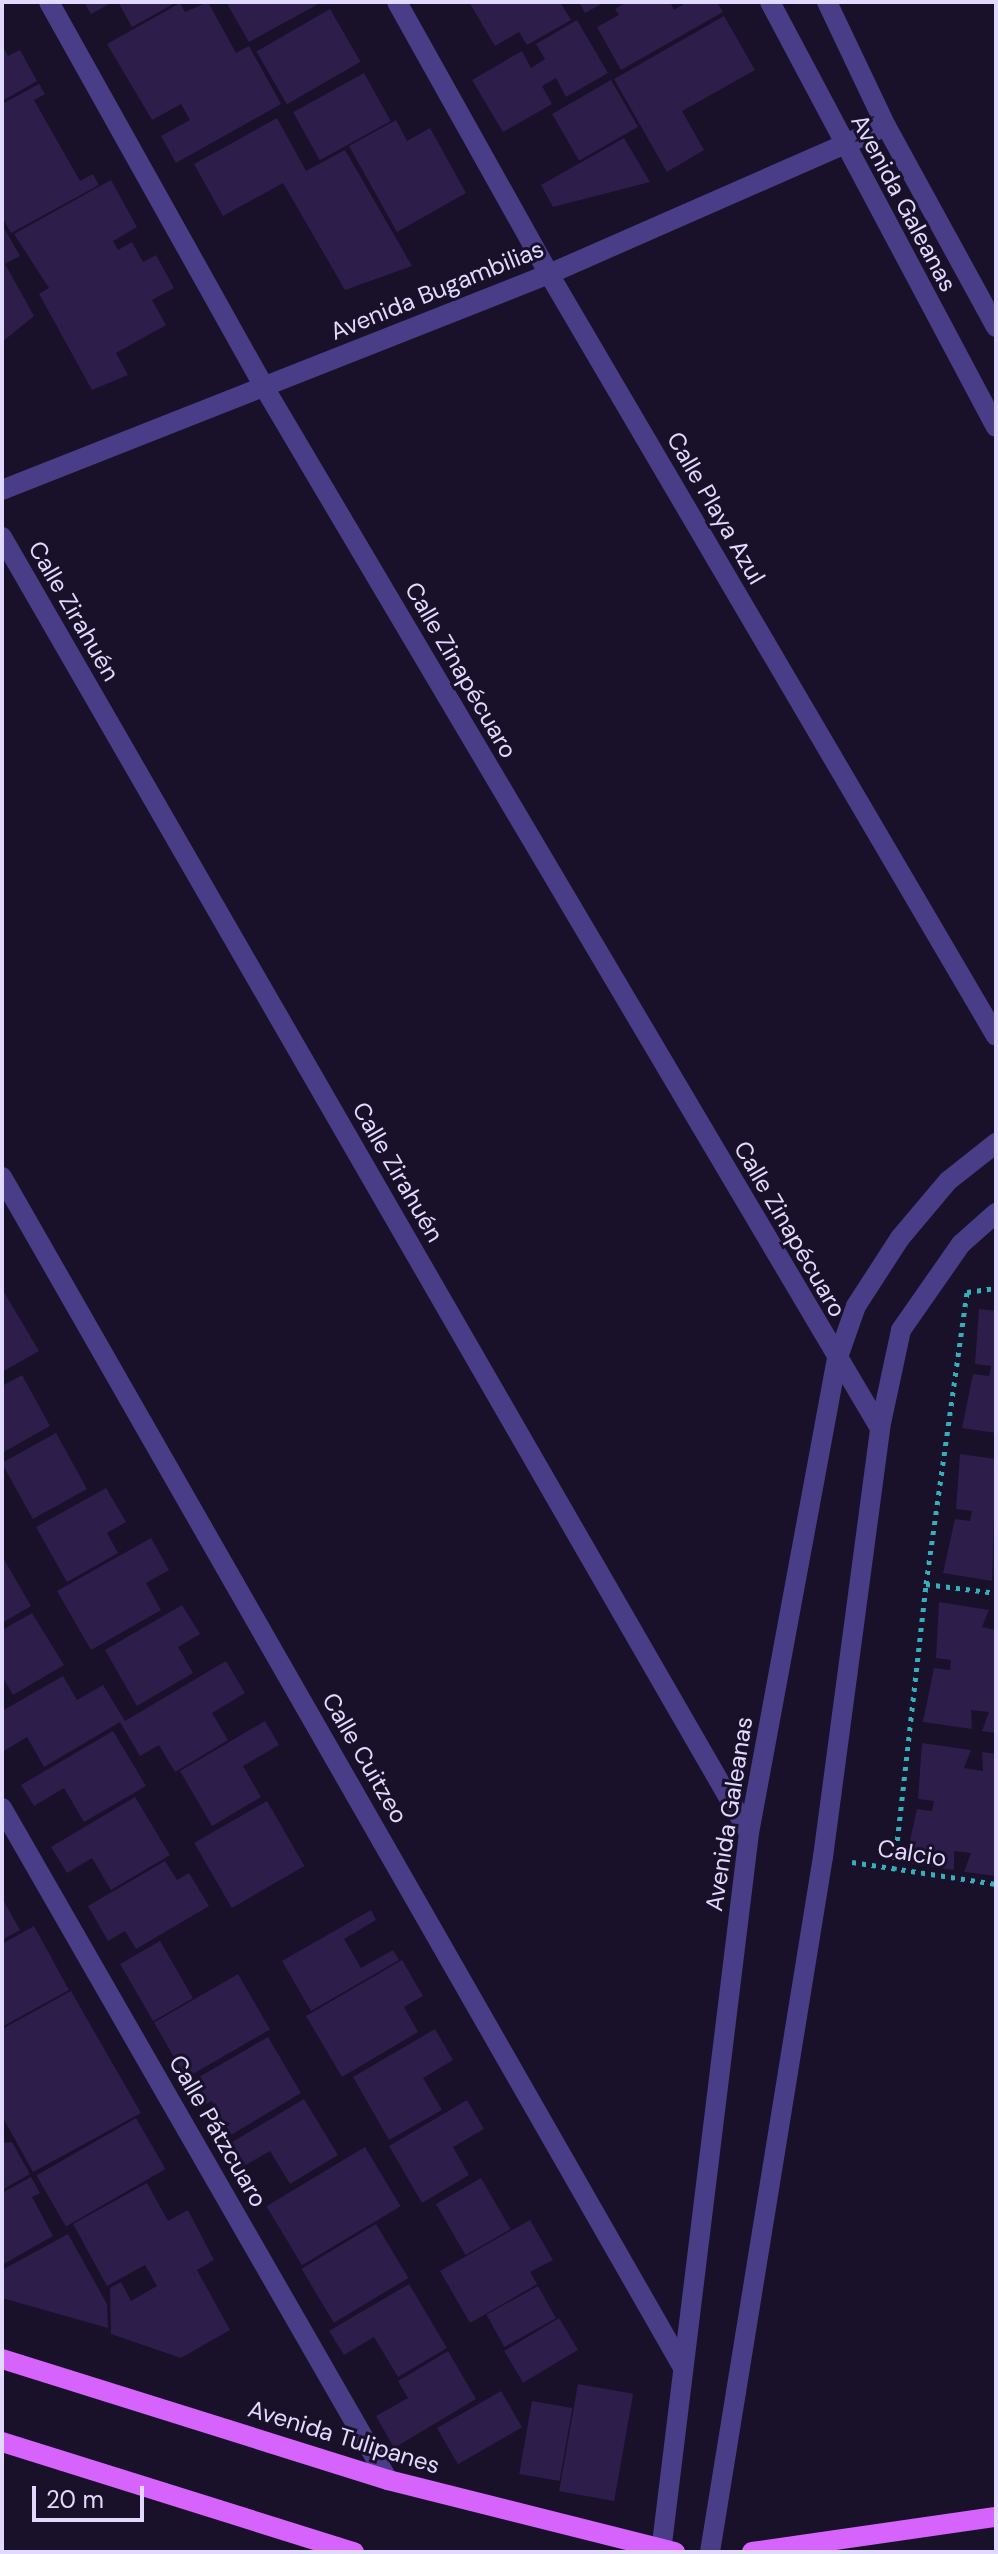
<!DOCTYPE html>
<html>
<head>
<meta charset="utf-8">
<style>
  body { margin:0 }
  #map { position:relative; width:998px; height:2554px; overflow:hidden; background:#181129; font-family:"DM Sans",sans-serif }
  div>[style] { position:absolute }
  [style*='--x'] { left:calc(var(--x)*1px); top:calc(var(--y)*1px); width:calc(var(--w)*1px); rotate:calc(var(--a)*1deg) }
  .building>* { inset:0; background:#2c1d4a; transform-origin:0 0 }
  .path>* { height:5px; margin-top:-2.5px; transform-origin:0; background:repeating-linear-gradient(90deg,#33b0b9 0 4px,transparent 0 10px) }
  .minor>* { height:20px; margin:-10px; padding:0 10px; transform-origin:10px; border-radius:10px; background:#493d87 }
  .tertiary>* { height:20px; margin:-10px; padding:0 10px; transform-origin:10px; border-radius:10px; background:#493d87 }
  .primary>* { height:20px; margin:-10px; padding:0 10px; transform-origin:10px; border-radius:10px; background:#d663fc }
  span { translate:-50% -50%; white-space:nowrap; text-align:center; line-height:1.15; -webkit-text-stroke:6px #181129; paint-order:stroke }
  .street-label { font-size:24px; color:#e2dafe }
  .frame { position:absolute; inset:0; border:4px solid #e2dafe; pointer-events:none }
  .scale { position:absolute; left:32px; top:2486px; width:112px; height:36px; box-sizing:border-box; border:4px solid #e2dafe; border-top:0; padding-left:10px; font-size:24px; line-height:28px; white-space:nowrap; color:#e2dafe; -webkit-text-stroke:6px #181129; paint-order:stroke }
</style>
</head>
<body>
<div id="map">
  <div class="building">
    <div style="clip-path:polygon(84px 2px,113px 2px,91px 14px)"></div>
    <div style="clip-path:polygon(118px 2px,177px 2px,132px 27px)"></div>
    <div style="clip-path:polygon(208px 2px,236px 53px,249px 46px,281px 104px,176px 163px,161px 136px,190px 120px,181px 104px,152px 120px,107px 44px,180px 3px,185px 12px)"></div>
    <div style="clip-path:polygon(226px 2px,322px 2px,249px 42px)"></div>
    <div style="clip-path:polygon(469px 2px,560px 2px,571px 20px,527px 45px,519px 32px,495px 46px)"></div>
    <div style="clip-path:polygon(579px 2px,605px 2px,585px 13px)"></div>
    <div style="clip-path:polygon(627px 2px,670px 2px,674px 10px,687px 2px,717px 2px,723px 12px,621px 70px,597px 27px,619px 15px,615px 9px)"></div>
    <div style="left:330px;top:9px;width:61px;height:85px;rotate:60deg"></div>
    <div style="clip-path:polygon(724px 16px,755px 70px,682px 111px,704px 150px,667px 172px,614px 79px)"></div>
    <div style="clip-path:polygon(577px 20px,608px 73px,566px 97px,556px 78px,542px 86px,552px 104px,503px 132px,472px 80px,522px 51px,531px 68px,545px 59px,536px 44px)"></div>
    <div style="clip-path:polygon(2px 45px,8px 56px,20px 50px,37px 81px,2px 101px)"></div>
    <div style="left:364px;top:73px;width:55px;height:81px;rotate:61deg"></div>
    <div style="left:611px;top:80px;width:54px;height:68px;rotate:60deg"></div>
    <div style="clip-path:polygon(39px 84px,45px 94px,34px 100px,80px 181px,93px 174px,99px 185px,11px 233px,2px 217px,2px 104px)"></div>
    <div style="clip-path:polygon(277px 118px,306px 171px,345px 150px,412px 266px,345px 290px,283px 183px,223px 216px,194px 164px)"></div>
    <div style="clip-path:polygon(396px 120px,407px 141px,430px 128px,466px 193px,397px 232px,349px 146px)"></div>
    <div style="clip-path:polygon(624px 138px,650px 182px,553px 207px,541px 185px)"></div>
    <div style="clip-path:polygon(111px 180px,137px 227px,113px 241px,118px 250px,132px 242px,143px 262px,156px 255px,174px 288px,152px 300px,166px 325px,116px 353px,128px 375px,92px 390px,39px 294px,49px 288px,14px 234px)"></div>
    <div style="clip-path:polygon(4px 228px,20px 256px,5px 264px,34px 316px,2px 342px)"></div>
    <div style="clip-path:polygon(4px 1292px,39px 1351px,2px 1372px,2px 1293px)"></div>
    <div style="clip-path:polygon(979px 1309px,996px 1311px,996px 1433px,962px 1428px,973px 1374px,989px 1376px,991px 1366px,975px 1364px)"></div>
    <div style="clip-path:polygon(22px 1375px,50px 1426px,2px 1453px,2px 1386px)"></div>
    <div style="left:56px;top:1433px;width:64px;height:62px;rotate:61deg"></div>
    <div style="clip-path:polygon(960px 1454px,996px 1459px,992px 1581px,943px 1573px,955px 1519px,970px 1521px,972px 1511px,956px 1509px)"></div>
    <div style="clip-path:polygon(106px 1488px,126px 1522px,107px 1533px,118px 1553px,67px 1582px,36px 1527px)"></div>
    <div style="clip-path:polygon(151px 1538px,169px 1570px,146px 1583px,161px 1610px,91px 1650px,57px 1591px)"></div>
    <div style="clip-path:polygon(2px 1556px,31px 1606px,2px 1623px)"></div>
    <div style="clip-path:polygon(939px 1602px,989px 1610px,982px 1627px,996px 1630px,996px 1733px,982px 1731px,989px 1712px,971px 1710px,972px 1729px,923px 1722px,934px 1668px,950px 1670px,951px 1660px,936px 1658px)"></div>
    <div style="clip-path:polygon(182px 1605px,200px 1634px,178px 1647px,193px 1673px,137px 1706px,105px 1650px)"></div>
    <div style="clip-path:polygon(32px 1613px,64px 1665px,13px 1695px,2px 1676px,2px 1630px)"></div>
    <div style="clip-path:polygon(226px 1661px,245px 1693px,212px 1713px,228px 1740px,175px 1772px,159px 1745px,140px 1756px,120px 1722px,44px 1767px,27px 1737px,2px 1752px,2px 1711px,63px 1676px,77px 1700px,103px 1685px,125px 1721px)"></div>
    <div style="clip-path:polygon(265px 1721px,279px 1745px,243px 1766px,261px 1797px,212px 1826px,180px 1771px)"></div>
    <div style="clip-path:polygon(113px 1731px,146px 1786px,84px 1822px,64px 1788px,34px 1806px,21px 1785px)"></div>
    <div style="clip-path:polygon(922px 1743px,971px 1750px,964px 1768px,983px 1771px,982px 1752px,996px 1754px,996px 1876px,964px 1872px,971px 1853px,954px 1851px,954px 1870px,905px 1863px,917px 1809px,932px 1811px,934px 1801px,918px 1799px)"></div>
    <div style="clip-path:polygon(135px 1797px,170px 1855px,111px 1890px,92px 1858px,67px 1873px,51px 1847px)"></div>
    <div style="left:267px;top:1801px;width:75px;height:84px;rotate:60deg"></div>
    <div style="clip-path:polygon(165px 1861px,177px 1880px,189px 1873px,209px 1906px,136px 1949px,125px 1931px,108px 1941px,88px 1906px)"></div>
    <div style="clip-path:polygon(2px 1898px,20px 1930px,2px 1940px)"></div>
    <div style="clip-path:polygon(371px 1910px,376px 1920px,344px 1939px,361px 1968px,393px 1950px,399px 1960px,311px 2011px,282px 1961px)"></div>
    <div style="clip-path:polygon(34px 1926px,69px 1990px,2px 2027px,2px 1944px)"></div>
    <div style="left:160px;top:1941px;width:66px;height:46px;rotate:60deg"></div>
    <div style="clip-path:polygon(402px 1960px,423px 1996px,404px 2007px,418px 2032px,342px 2077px,306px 2016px)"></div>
    <div style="left:238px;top:1974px;width:64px;height:97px;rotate:60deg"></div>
    <div style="clip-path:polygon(71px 1991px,141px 2113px,33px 2172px,2px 2116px,2px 2029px)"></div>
    <div style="clip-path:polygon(435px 2029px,453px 2060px,423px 2078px,442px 2110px,389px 2140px,353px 2077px)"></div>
    <div style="clip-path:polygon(268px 2037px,301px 2093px,231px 2135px,212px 2101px,201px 2107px,187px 2084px)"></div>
    <div style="clip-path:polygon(304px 2099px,338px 2155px,290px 2184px,270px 2151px,237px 2170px,224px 2147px)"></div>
    <div style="clip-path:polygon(467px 2100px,484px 2129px,453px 2147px,469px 2175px,422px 2203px,389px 2146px)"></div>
    <div style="left:136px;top:2118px;width:59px;height:115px;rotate:60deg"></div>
    <div style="clip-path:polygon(12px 2142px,30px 2174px,2px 2190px,2px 2143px)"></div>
    <div style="left:365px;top:2147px;width:69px;height:115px;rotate:59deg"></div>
    <div style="clip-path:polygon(31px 2177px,40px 2193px,32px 2197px,53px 2236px,2px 2265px,2px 2193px)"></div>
    <div style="left:481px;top:2178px;width:59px;height:52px;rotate:60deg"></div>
    <div style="clip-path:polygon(147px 2183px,168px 2221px,188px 2210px,214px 2260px,197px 2270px,230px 2330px,181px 2358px,111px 2334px,110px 2288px,121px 2282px,131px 2301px,157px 2286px,145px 2265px,107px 2286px,73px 2224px)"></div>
    <div style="clip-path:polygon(530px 2220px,553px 2260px,530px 2272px,537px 2284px,470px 2323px,440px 2271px)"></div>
    <div style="left:376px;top:2224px;width:63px;height:87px;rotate:59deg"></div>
    <div style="clip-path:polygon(68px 2234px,107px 2304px,108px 2328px,2px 2298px,2px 2270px)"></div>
    <div style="clip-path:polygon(409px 2284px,447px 2348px,398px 2377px,374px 2337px,344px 2355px,329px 2331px)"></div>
    <div style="left:538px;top:2286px;width:37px;height:59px;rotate:61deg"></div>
    <div style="left:559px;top:2318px;width:37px;height:64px;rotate:59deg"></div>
    <div style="clip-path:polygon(448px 2351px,476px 2399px,394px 2448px,376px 2416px,408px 2398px,398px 2381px)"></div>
    <div style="left:578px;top:2384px;width:56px;height:109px;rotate:10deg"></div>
    <div style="left:501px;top:2391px;width:42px;height:74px;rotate:60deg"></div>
    <div style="left:532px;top:2401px;width:41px;height:74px;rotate:10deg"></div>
  </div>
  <div class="path">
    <div style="--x:926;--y:1584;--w:71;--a:7.3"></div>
    <div style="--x:852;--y:1862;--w:146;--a:8.7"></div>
    <div style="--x:894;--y:1870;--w:288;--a:-83.6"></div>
    <div style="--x:926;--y:1584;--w:295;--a:-82"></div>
    <div style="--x:967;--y:1292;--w:29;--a:-8"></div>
  </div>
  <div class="minor">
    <div style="--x:49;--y:2;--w:441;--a:60.8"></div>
    <div style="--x:264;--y:387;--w:1210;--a:59.39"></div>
    <div style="--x:397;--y:2;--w:312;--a:60.8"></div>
    <div style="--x:549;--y:274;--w:883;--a:59.6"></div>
    <div style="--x:2;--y:490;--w:588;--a:-21.55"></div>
    <div style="--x:549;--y:274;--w:368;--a:-23.7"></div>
    <div style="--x:2;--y:537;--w:1496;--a:60.04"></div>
    <div style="--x:2;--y:1177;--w:1370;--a:60.23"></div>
    <div style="--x:2;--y:1808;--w:775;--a:60.13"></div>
  </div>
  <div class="tertiary">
    <div style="--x:770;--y:2;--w:481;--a:62"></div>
    <div style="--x:827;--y:2;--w:137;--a:64.6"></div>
    <div style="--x:886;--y:126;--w:229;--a:61.3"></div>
    <div style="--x:661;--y:2552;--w:724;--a:-83.02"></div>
    <div style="--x:749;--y:1833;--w:481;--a:-79.5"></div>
    <div style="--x:837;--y:1360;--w:57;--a:-70.6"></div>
    <div style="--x:856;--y:1306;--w:81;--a:-57.1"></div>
    <div style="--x:900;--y:1238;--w:75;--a:-49.9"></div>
    <div style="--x:948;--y:1181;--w:61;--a:-38.4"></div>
    <div style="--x:710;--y:2552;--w:704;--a:-80.77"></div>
    <div style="--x:823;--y:1857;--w:433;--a:-82.4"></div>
    <div style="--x:880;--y:1428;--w:100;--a:-77.9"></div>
    <div style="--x:901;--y:1330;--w:105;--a:-55.1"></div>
    <div style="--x:961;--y:1244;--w:47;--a:-41.5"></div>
  </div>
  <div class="primary">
    <div style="--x:2;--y:2359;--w:405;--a:17.4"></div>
    <div style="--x:388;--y:2480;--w:296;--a:14.1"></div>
    <div style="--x:2;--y:2442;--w:369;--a:17.4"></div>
    <div style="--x:752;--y:2552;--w:246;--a:-8.2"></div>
  </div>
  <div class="street-label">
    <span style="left:904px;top:203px;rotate:62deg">Avenida Galeanas</span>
    <span style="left:437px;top:290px;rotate:-22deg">Avenida Bugambilias</span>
    <span style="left:716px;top:508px;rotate:60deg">Calle Playa Azul</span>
    <span style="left:74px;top:611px;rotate:60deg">Calle Zirahuén</span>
    <span style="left:461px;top:670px;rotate:60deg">Calle Zinapécuaro</span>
    <span style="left:398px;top:1172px;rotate:60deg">Calle Zirahuén</span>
    <span style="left:790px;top:1229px;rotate:60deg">Calle Zinapécuaro</span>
    <span style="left:365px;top:1758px;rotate:60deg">Calle Cuitzeo</span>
    <span style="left:729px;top:1814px;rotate:-81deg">Avenida Galeanas</span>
    <span style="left:912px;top:1853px;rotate:9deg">Calcio</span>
    <span style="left:218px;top:2131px;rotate:60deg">Calle Pátzcuaro</span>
    <span style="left:344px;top:2437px;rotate:17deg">Avenida Tulipanes</span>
  </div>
  <div class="frame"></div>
  <div class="scale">20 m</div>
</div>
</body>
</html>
